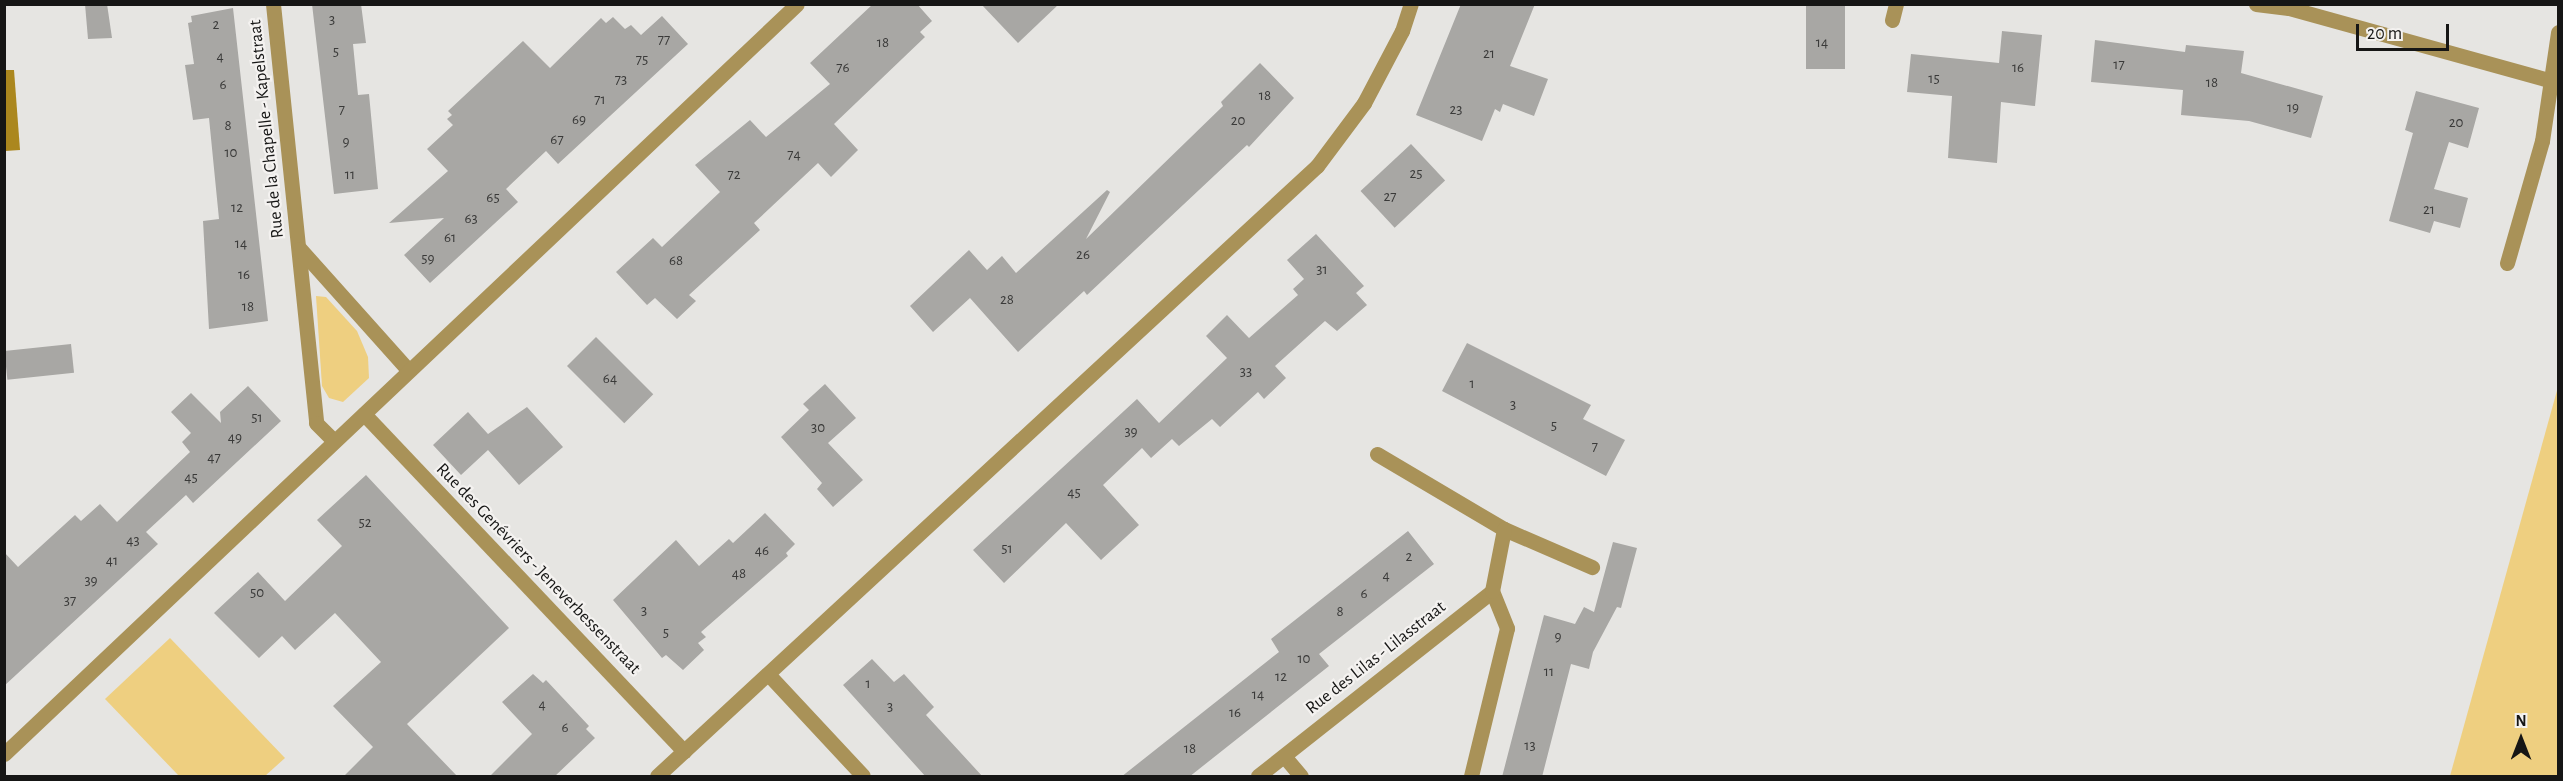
<!DOCTYPE html>
<html>
<head>
<meta charset="utf-8">
<style>
  body { margin:0 }
  #map { position:relative; width:2563px; height:781px; overflow:hidden; background:#e6e5e2; font-family:"Alegreya Sans",sans-serif }
  div>[style] { position:absolute }
  [style*='--x'] { left:calc(var(--x)*1px); top:calc(var(--y)*1px); width:calc(var(--w)*1px); rotate:calc(var(--a)*1deg) }
  .green>* { inset:0; background:#eecf80 }
  .water>* { inset:0; background:#ab871e }
  .building>* { inset:0; background:#a8a7a4; transform-origin:0 0 }
  .minor>* { height:15px; margin:-7.5px; padding:0 7.5px; transform-origin:7.5px; border-radius:7.5px; background:#a99258 }
  span { translate:-50% -50%; white-space:nowrap; text-align:center; line-height:1.15; -webkit-text-stroke:4.5px #f4f2f0; paint-order:stroke }
  .number-label { font-size:15px; color:#3a3a39 }
  .number-label span { -webkit-text-stroke-width:0 }
  .street-label { font-size:18px; color:#161615 }
  .frame { position:absolute; inset:0; border:6px solid #161615; pointer-events:none }
  .north { position:absolute; left:2491px; top:709px; width:60px; height:60px; -webkit-text-stroke:4px #f4f2f0; paint-order:stroke; rotate:0deg; font-size:16px; font-weight:700; line-height:24px; text-align:center; color:#161615 }
  .north::after { content:''; display:block; margin:auto; width:21px; height:27px; background:#161615; clip-path:polygon(50% 0,100% 100%,50% 72%,0 100%) }
  .scale { position:absolute; left:2356px; top:24px; width:93px; height:27px; box-sizing:border-box; border:3px solid #161615; border-top:0; padding-left:8px; font-size:18px; line-height:21px; white-space:nowrap; color:#161615; -webkit-text-stroke:4px #f4f2f0; paint-order:stroke }
</style>
</head>
<body>
<div id="map">
  <div class="green">
    <div style="clip-path:polygon(316px 296px,326px 297px,357px 331px,368px 357px,369px 378px,343px 402px,329px 398px,322px 386px)"></div>
    <div style="clip-path:polygon(2558px 387px,2558px 776px,2450px 776px)"></div>
    <div style="clip-path:polygon(170px 638px,285px 758px,265px 776px,179px 776px,105px 699px)"></div>
  </div>
  <div class="water">
    <div style="clip-path:polygon(5px 70px,14px 70px,20px 150px,5px 151px)"></div>
  </div>
  <div class="building">
    <div style="clip-path:polygon(85px 4px,107px 4px,112px 38px,88px 39px)"></div>
    <div style="clip-path:polygon(312px 4px,361px 4px,366px 43px,353px 44px,358px 95px,369px 94px,378px 189px,334px 194px)"></div>
    <div style="clip-path:polygon(873px 4px,917px 4px,932px 21px,920px 32px,925px 37px,834px 124px,858px 150px,831px 177px,818px 163px,754px 223px,760px 230px,689px 295px,696px 301px,677px 319px,655px 298px,647px 305px,616px 272px,653px 238px,662px 247px,720px 192px,695px 165px,750px 120px,766px 137px,830px 84px,810px 63px)"></div>
    <div style="clip-path:polygon(981px 4px,1059px 4px,1018px 43px)"></div>
    <div style="clip-path:polygon(1461px 4px,1535px 4px,1510px 66px,1548px 79px,1534px 116px,1503px 104px,1500px 112px,1495px 109px,1482px 141px,1416px 115px)"></div>
    <div style="left:1806px;top:4px;width:39px;height:65px"></div>
    <div style="clip-path:polygon(233px 8px,268px 321px,209px 329px,203px 221px,219px 219px,209px 118px,193px 120px,185px 65px,194px 64px,188px 23px,192px 22px,191px 16px)"></div>
    <div style="clip-path:polygon(662px 16px,688px 44px,558px 164px,546px 151px,506px 189px,518px 202px,430px 283px,404px 255px,444px 218px,389px 223px,448px 171px,427px 149px,453px 125px,447px 119px,452px 115px,448px 111px,523px 41px,550px 68px,601px 18px,606px 23px,613px 17px,625px 29px,631px 25px,641px 35px)"></div>
    <div style="clip-path:polygon(2002px 31px,2042px 35px,2035px 106px,2001px 102px,1997px 163px,1948px 158px,1952px 96px,1907px 92px,1911px 54px,1999px 63px)"></div>
    <div style="clip-path:polygon(2095px 40px,2185px 52px,2186px 45px,2244px 51px,2241px 73px,2323px 96px,2311px 138px,2249px 121px,2181px 115px,2183px 90px,2091px 82px)"></div>
    <div style="clip-path:polygon(1260px 63px,1294px 98px,1249px 147px,1247px 145px,1087px 295px,1084px 291px,1018px 352px,970px 298px,933px 332px,910px 306px,969px 250px,987px 270px,1002px 256px,1016px 273px,1107px 190px,1110px 192px,1086px 239px,1223px 106px,1221px 102px)"></div>
    <div style="clip-path:polygon(2416px 91px,2479px 108px,2468px 148px,2449px 142px,2434px 189px,2468px 198px,2460px 228px,2434px 221px,2430px 233px,2389px 221px,2413px 133px,2405px 130px)"></div>
    <div style="left:1411px;top:144px;width:50px;height:69px;rotate:47deg"></div>
    <div style="clip-path:polygon(1316px 234px,1364px 286px,1356px 293px,1367px 305px,1337px 331px,1325px 321px,1275px 366px,1286px 378px,1264px 399px,1258px 392px,1220px 427px,1212px 419px,1179px 446px,1172px 439px,1151px 458px,1142px 448px,1103px 485px,1139px 525px,1101px 560px,1066px 523px,1004px 583px,973px 550px,1137px 399px,1159px 423px,1227px 358px,1206px 336px,1227px 315px,1249px 338px,1298px 295px,1293px 289px,1304px 279px,1287px 260px)"></div>
    <div style="left:596px;top:337px;width:81px;height:41px;rotate:45deg"></div>
    <div style="clip-path:polygon(1467px 343px,1591px 405px,1583px 419px,1625px 440px,1606px 476px,1442px 391px)"></div>
    <div style="left:71px;top:344px;width:29px;height:67px;rotate:84deg"></div>
    <div style="clip-path:polygon(825px 384px,856px 418px,828px 443px,863px 480px,833px 507px,817px 489px,822px 483px,781px 437px,809px 410px,803px 404px)"></div>
    <div style="clip-path:polygon(248px 386px,281px 421px,193px 503px,186px 495px,146px 532px,158px 544px,4px 686px,4px 552px,18px 567px,75px 515px,81px 521px,100px 504px,117px 522px,190px 452px,182px 442px,191px 433px,171px 412px,191px 393px,221px 423px,220px 412px)"></div>
    <div style="clip-path:polygon(527px 407px,563px 447px,519px 485px,488px 450px,461px 475px,433px 445px,468px 412px,488px 434px)"></div>
    <div style="clip-path:polygon(366px 475px,509px 628px,407px 724px,458px 777px,343px 777px,373px 747px,333px 706px,381px 662px,335px 613px,295px 650px,282px 636px,259px 658px,214px 613px,258px 572px,285px 601px,342px 546px,317px 520px)"></div>
    <div style="clip-path:polygon(765px 513px,795px 544px,786px 553px,788px 556px,701px 632px,706px 637px,698px 643px,704px 650px,683px 670px,666px 655px,662px 658px,613px 600px,676px 540px,699px 566px,729px 539px,733px 543px)"></div>
    <div style="clip-path:polygon(1408px 531px,1434px 564px,1319px 654px,1329px 666px,1189px 777px,1121px 777px,1279px 652px,1271px 639px)"></div>
    <div style="clip-path:polygon(1613px 542px,1637px 548px,1621px 608px,1617px 607px,1593px 652px,1589px 669px,1571px 664px,1542px 777px,1502px 777px,1544px 615px,1575px 624px,1584px 607px,1594px 612px)"></div>
    <div style="clip-path:polygon(872px 659px,894px 682px,904px 674px,934px 707px,926px 715px,983px 777px,926px 777px,843px 685px)"></div>
    <div style="clip-path:polygon(533px 674px,543px 683px,546px 680px,589px 726px,586px 729px,595px 738px,554px 777px,489px 777px,532px 734px,502px 702px)"></div>
  </div>
  <div class="minor">
    <div style="--x:273;--y:4;--w:421;--a:84.1"></div>
    <div style="--x:316;--y:423;--w:25;--a:45"></div>
    <div style="--x:2256;--y:4;--w:33;--a:7"></div>
    <div style="--x:2289;--y:8;--w:274;--a:15.5"></div>
    <div style="--x:1892;--y:20;--w:16;--a:-76"></div>
    <div style="--x:300;--y:249;--w:162;--a:48.2"></div>
    <div style="--x:2507;--y:263;--w:127;--a:-74"></div>
    <div style="--x:2542;--y:141;--w:110;--a:-81.6"></div>
    <div style="--x:364;--y:414;--w:465;--a:46.5"></div>
    <div style="--x:1377;--y:454;--w:147;--a:30.6"></div>
    <div style="--x:1504;--y:529;--w:96;--a:23.4"></div>
    <div style="--x:768;--y:674;--w:139;--a:47"></div>
    <div style="--x:4;--y:754;--w:1091;--a:-43.4"></div>
    <div style="--x:1284;--y:756;--w:26;--a:50"></div>
    <div style="--x:657;--y:776;--w:899;--a:-42.75"></div>
    <div style="--x:1317;--y:166;--w:79;--a:-53.3"></div>
    <div style="--x:1364;--y:103;--w:81;--a:-62.2"></div>
    <div style="--x:1402;--y:31;--w:28;--a:-72"></div>
    <div style="--x:1258;--y:776;--w:298;--a:-38.3"></div>
    <div style="--x:1471;--y:776;--w:152;--a:-76.3"></div>
    <div style="--x:1507;--y:628;--w:40;--a:-112"></div>
    <div style="--x:1492;--y:591;--w:63;--a:-79"></div>
  </div>
  <div class="number-label">
    <span style="left:332px;top:20px">3</span>
    <span style="left:216px;top:25px">2</span>
    <span style="left:664px;top:40px">77</span>
    <span style="left:883px;top:43px">18</span>
    <span style="left:1822px;top:43px">14</span>
    <span style="left:336px;top:52px">5</span>
    <span style="left:1489px;top:54px">21</span>
    <span style="left:220px;top:57px">4</span>
    <span style="left:642px;top:60px">75</span>
    <span style="left:2119px;top:65px">17</span>
    <span style="left:843px;top:68px">76</span>
    <span style="left:2018px;top:68px">16</span>
    <span style="left:1934px;top:79px">15</span>
    <span style="left:621px;top:80px">73</span>
    <span style="left:2212px;top:83px">18</span>
    <span style="left:223px;top:85px">6</span>
    <span style="left:1265px;top:96px">18</span>
    <span style="left:600px;top:100px">71</span>
    <span style="left:2293px;top:108px">19</span>
    <span style="left:342px;top:110px">7</span>
    <span style="left:1456px;top:110px">23</span>
    <span style="left:579px;top:120px">69</span>
    <span style="left:1238px;top:121px">20</span>
    <span style="left:2456px;top:123px">20</span>
    <span style="left:228px;top:126px">8</span>
    <span style="left:557px;top:140px">67</span>
    <span style="left:346px;top:142px">9</span>
    <span style="left:231px;top:153px">10</span>
    <span style="left:794px;top:155px">74</span>
    <span style="left:1416px;top:174px">25</span>
    <span style="left:350px;top:175px">11</span>
    <span style="left:734px;top:175px">72</span>
    <span style="left:1390px;top:197px">27</span>
    <span style="left:493px;top:198px">65</span>
    <span style="left:237px;top:208px">12</span>
    <span style="left:2429px;top:210px">21</span>
    <span style="left:471px;top:219px">63</span>
    <span style="left:450px;top:238px">61</span>
    <span style="left:241px;top:244px">14</span>
    <span style="left:1083px;top:255px">26</span>
    <span style="left:428px;top:259px">59</span>
    <span style="left:676px;top:261px">68</span>
    <span style="left:1322px;top:270px">31</span>
    <span style="left:244px;top:275px">16</span>
    <span style="left:1007px;top:300px">28</span>
    <span style="left:248px;top:307px">18</span>
    <span style="left:1246px;top:372px">33</span>
    <span style="left:610px;top:379px">64</span>
    <span style="left:1472px;top:384px">1</span>
    <span style="left:1513px;top:405px">3</span>
    <span style="left:257px;top:418px">51</span>
    <span style="left:1554px;top:426px">5</span>
    <span style="left:818px;top:428px">30</span>
    <span style="left:1131px;top:432px">39</span>
    <span style="left:235px;top:438px">49</span>
    <span style="left:1595px;top:447px">7</span>
    <span style="left:214px;top:458px">47</span>
    <span style="left:191px;top:478px">45</span>
    <span style="left:1074px;top:493px">45</span>
    <span style="left:365px;top:523px">52</span>
    <span style="left:133px;top:541px">43</span>
    <span style="left:1007px;top:549px">51</span>
    <span style="left:762px;top:551px">46</span>
    <span style="left:1409px;top:557px">2</span>
    <span style="left:112px;top:561px">41</span>
    <span style="left:739px;top:574px">48</span>
    <span style="left:1386px;top:576px">4</span>
    <span style="left:91px;top:581px">39</span>
    <span style="left:257px;top:593px">50</span>
    <span style="left:1364px;top:594px">6</span>
    <span style="left:70px;top:601px">37</span>
    <span style="left:644px;top:611px">3</span>
    <span style="left:1340px;top:612px">8</span>
    <span style="left:666px;top:633px">5</span>
    <span style="left:1558px;top:637px">9</span>
    <span style="left:1304px;top:659px">10</span>
    <span style="left:1549px;top:672px">11</span>
    <span style="left:1281px;top:677px">12</span>
    <span style="left:868px;top:684px">1</span>
    <span style="left:1258px;top:695px">14</span>
    <span style="left:542px;top:705px">4</span>
    <span style="left:890px;top:707px">3</span>
    <span style="left:1235px;top:713px">16</span>
    <span style="left:565px;top:728px">6</span>
    <span style="left:1530px;top:746px">13</span>
    <span style="left:1190px;top:749px">18</span>
  </div>
  <div class="street-label">
    <span style="left:267px;top:129px;rotate:-96deg">Rue de la Chapelle - Kapelstraat</span>
    <span style="left:538px;top:569px;rotate:46deg">Rue des Genévriers - Jeneverbessenstraat</span>
    <span style="left:1376px;top:658px;rotate:-38deg">Rue des Lilas - Lilasstraat</span>
  </div>
  <div class="frame"></div>
  <div class="north">N</div>
  <div class="scale">20 m</div>
</div>
</body>
</html>
